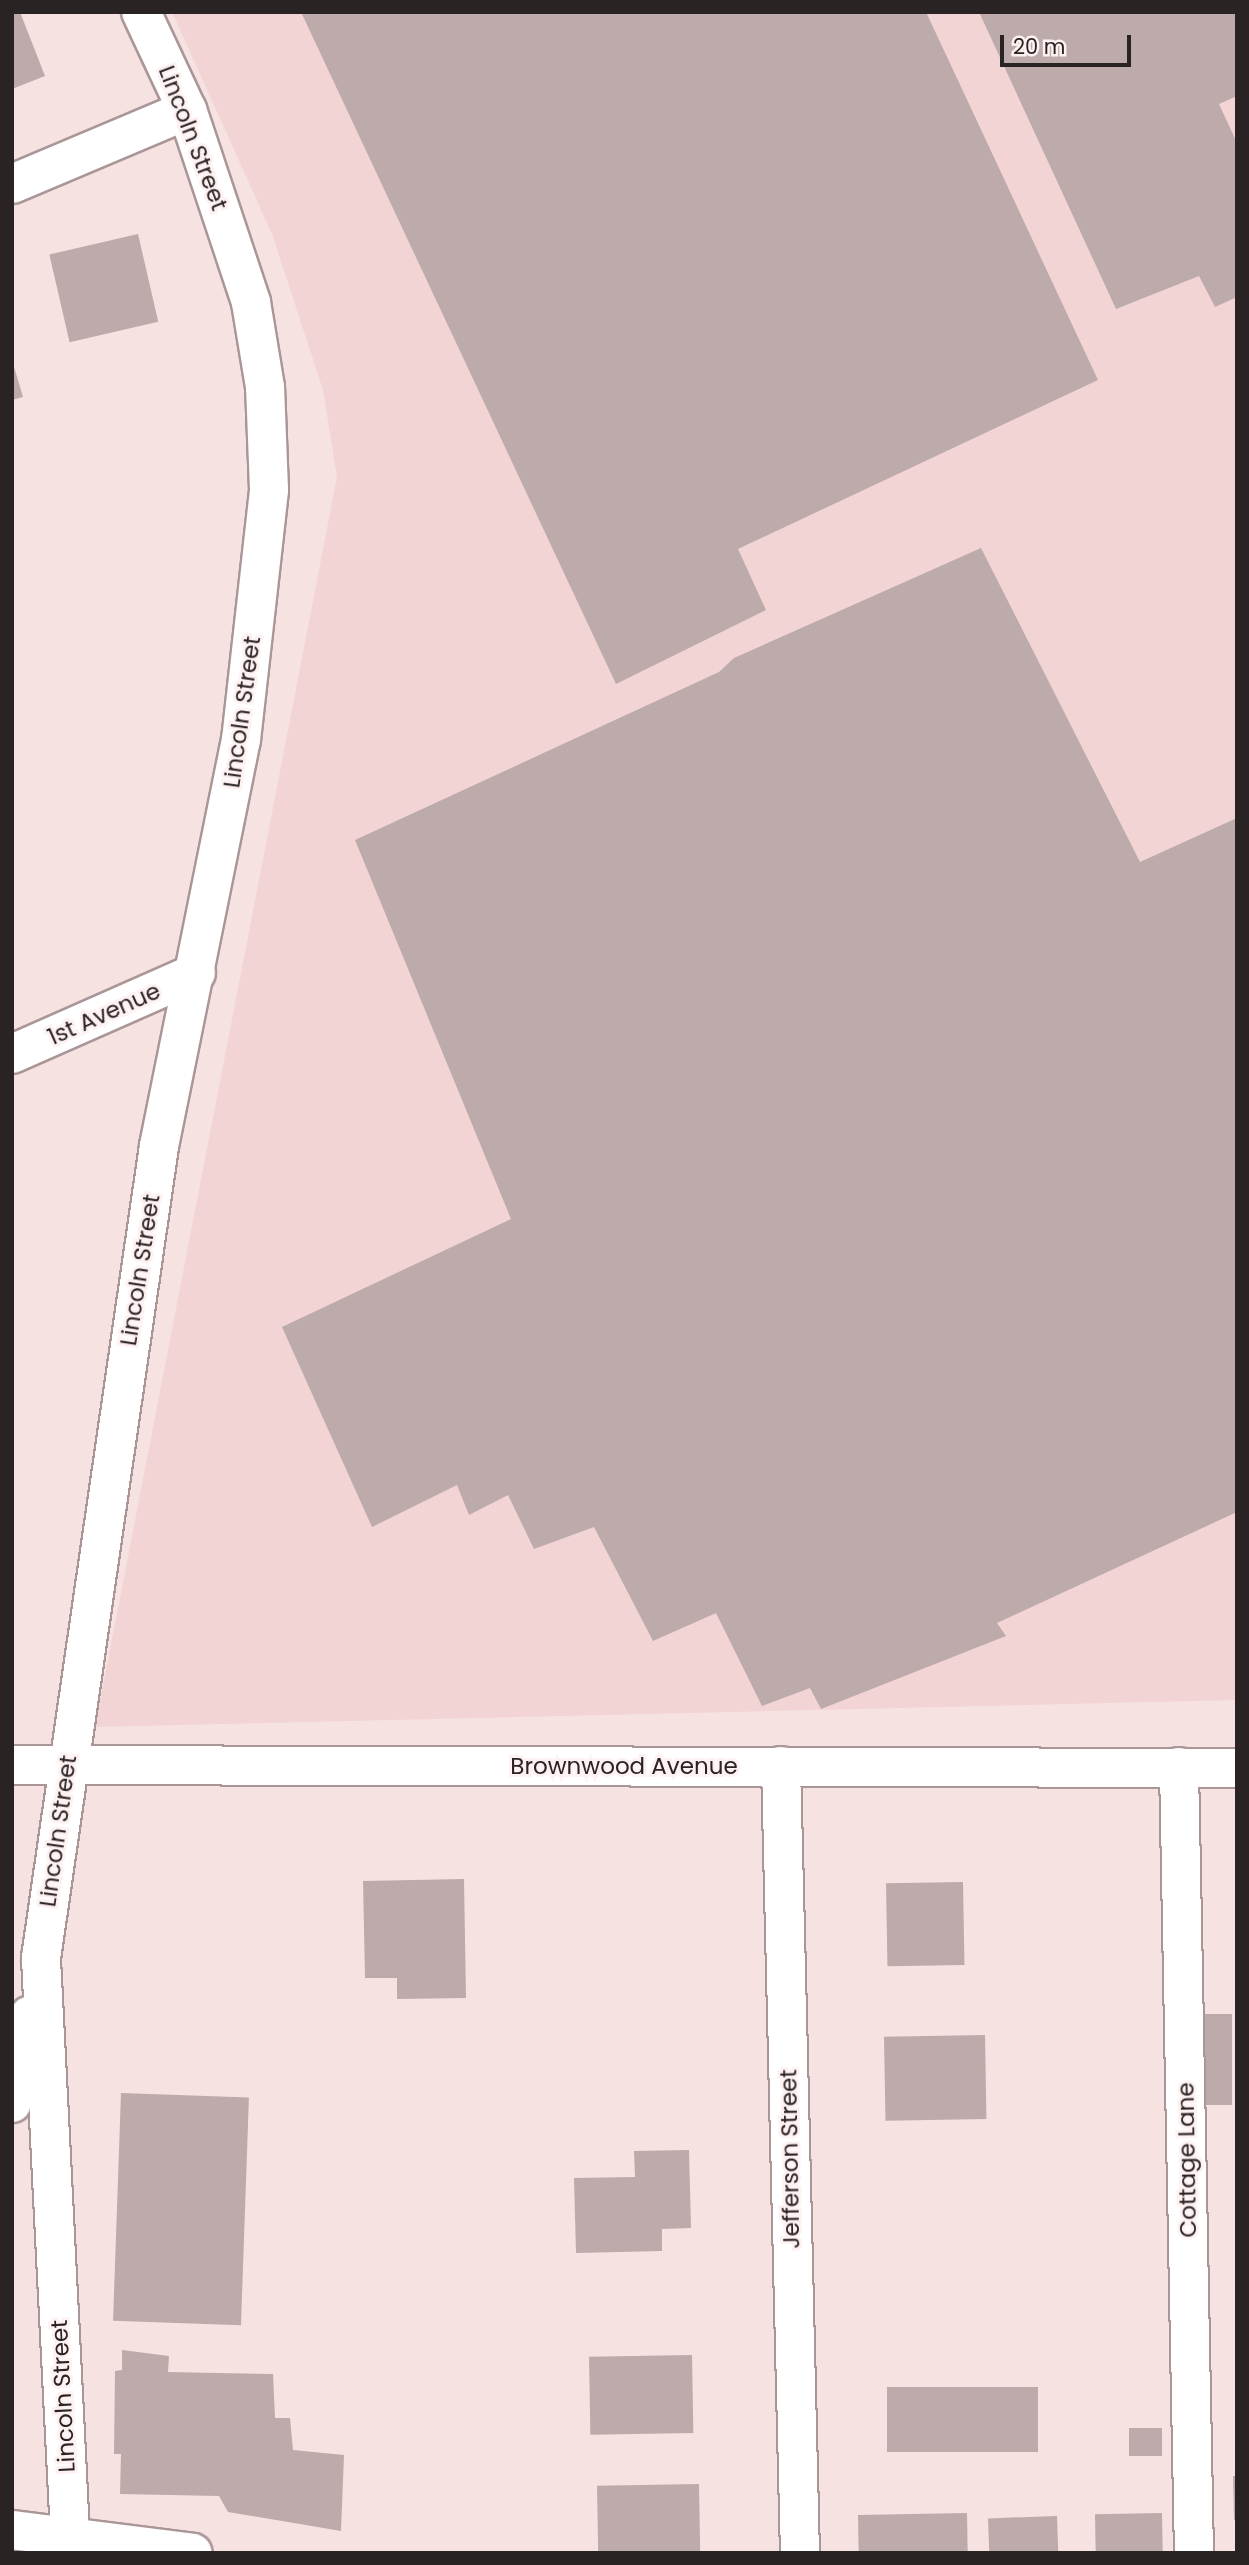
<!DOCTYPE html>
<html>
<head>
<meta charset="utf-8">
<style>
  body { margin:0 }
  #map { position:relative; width:1249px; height:2565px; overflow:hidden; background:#f7e2e2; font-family:Poppins,sans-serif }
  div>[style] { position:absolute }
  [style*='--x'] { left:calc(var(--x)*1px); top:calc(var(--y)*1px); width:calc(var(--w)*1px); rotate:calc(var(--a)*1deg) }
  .built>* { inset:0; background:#f2d4d5 }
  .building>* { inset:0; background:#bdaaaa; transform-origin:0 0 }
  .roads { filter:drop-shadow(2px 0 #aa9697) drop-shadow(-2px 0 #aa9697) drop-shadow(0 2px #aa9697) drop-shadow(0 -2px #aa9697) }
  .minor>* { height:38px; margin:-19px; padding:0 19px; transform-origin:19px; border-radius:19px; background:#fff }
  span { translate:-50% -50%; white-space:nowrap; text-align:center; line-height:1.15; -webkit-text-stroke:6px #fef1f1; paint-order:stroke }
  .street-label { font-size:23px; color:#2a2323 }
  .frame { position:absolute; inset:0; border:14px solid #2a2323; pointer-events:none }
  .scale { position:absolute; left:1000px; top:35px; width:131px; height:32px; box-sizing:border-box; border:4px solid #2a2323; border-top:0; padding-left:9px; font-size:21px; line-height:24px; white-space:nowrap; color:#2a2323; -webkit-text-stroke:5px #fef1f1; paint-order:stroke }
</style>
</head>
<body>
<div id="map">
  <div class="built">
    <div style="clip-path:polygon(172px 12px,1237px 12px,1237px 1700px,95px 1727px,337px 477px,323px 390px,272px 234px)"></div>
  </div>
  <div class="building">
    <div style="clip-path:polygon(12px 12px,20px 12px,45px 76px,12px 89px)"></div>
    <div style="clip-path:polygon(301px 12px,926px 12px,1098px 380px,738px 549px,766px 610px,616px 684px)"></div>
    <div style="clip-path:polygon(979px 12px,1237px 12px,1237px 96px,1219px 104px,1237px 143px,1237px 297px,1215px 307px,1199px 276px,1116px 309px)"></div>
    <div style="left:138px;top:234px;width:90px;height:91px;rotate:77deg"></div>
    <div style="clip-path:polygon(12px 360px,23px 397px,12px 400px)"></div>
    <div style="clip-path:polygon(981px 548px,1140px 862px,1237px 818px,1237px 1512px,997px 1623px,1006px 1636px,821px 1709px,810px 1688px,762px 1706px,716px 1613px,653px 1641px,594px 1527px,534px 1549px,508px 1495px,469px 1515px,457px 1485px,372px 1527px,282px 1327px,511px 1219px,355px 840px,719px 672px,734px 658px)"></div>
    <div style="clip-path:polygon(464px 1879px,466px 1998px,397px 1999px,397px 1978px,365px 1978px,363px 1881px)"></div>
    <div style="left:963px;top:1882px;width:83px;height:77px;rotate:89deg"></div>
    <div style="left:1190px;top:2014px;width:42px;height:91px"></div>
    <div style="left:985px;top:2035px;width:84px;height:101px;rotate:89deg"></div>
    <div style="left:121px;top:2093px;width:128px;height:228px;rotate:2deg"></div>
    <div style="clip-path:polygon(689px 2150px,691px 2228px,662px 2229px,662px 2251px,576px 2253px,574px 2178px,635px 2177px,634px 2151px)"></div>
    <div style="clip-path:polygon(122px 2350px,169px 2356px,168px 2372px,273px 2374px,275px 2418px,290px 2418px,293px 2450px,344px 2455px,341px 2531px,228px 2512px,219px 2496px,120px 2494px,121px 2454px,114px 2454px,115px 2371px,122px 2370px)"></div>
    <div style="left:692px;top:2355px;width:78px;height:103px;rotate:89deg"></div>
    <div style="left:1038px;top:2387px;width:65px;height:151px;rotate:90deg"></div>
    <div style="left:1162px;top:2428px;width:28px;height:33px;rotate:90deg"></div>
    <div style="clip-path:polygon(1233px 2476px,1237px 2476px,1237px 2520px,1234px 2520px)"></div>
    <div style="left:699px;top:2484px;width:69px;height:102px;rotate:89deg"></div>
    <div style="left:967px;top:2513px;width:40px;height:109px;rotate:89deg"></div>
    <div style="left:1162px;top:2513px;width:40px;height:67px;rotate:89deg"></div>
    <div style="left:1057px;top:2516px;width:37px;height:69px;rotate:88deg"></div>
  </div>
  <div class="roads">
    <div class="minor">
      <div style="--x:12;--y:184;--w:190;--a:-22.9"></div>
      <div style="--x:12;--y:1054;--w:201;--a:-23.8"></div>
      <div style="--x:12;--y:1765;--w:1225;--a:0.14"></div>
      <div style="--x:781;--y:1766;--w:787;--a:88.62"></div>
      <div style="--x:1179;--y:1767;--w:786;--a:88.91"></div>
      <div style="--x:12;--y:2103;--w:89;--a:-78.9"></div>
      <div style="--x:12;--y:2530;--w:182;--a:7.2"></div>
      <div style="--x:71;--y:2553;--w:596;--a:-92.89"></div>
      <div style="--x:41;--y:1958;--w:821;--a:-81.73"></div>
      <div style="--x:159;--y:1146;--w:414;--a:-78.6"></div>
      <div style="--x:241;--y:740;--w:252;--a:-83.6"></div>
      <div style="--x:269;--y:490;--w:103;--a:-92.2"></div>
      <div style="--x:265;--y:387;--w:86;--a:-99.4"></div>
      <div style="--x:251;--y:302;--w:202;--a:-108.4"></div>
      <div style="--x:187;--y:110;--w:108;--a:-115.1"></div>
    </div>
  </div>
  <div class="street-label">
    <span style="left:193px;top:138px;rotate:69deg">Lincoln Street</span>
    <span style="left:242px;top:712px;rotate:-82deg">Lincoln Street</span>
    <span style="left:104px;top:1014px;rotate:-24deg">1st Avenue</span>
    <span style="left:140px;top:1270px;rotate:-81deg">Lincoln Street</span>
    <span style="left:624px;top:1766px">Brownwood Avenue</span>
    <span style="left:58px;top:1831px;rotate:-82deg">Lincoln Street</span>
    <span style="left:790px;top:2159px;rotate:-91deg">Jefferson Street</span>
    <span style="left:1187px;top:2160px;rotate:-91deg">Cottage Lane</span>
    <span style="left:63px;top:2396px;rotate:-93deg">Lincoln Street</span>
  </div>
  <div class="frame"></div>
  <div class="scale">20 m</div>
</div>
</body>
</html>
